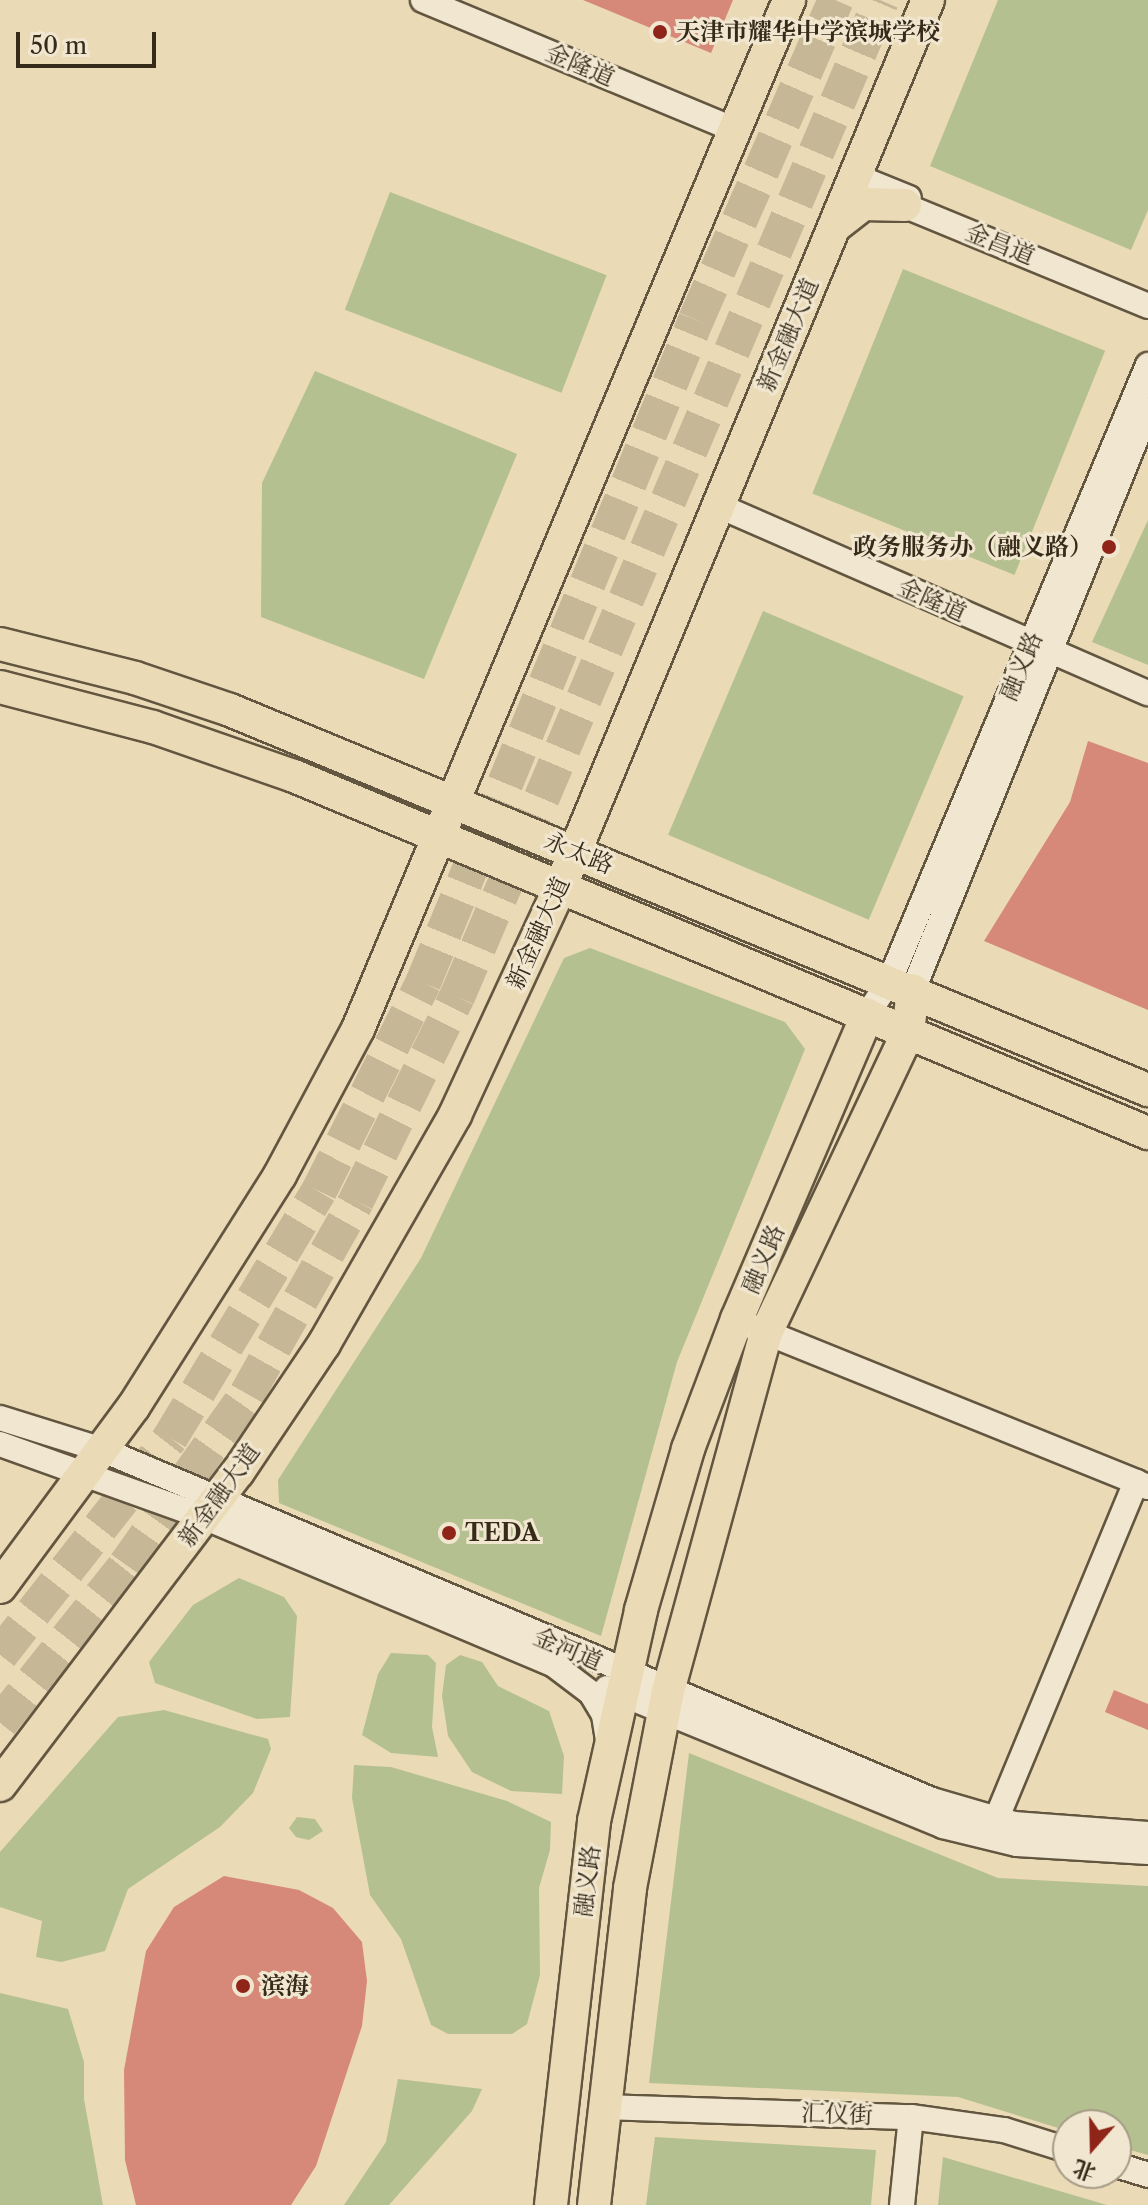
<!DOCTYPE html>
<html>
<head>
<meta charset="utf-8">
<style>
  body { margin:0 }
  #map { position:relative; width:1148px; height:2205px; overflow:hidden; background:#eadab6; font-family:"Libre Caslon Text","Noto Serif SC",serif }
  div>[style] { position:absolute }
  [style*='--x'] { left:calc(var(--x)*1px); top:calc(var(--y)*1px); width:calc(var(--w)*1px); rotate:calc(var(--a)*1deg) }
  .green>* { inset:0; background:#b5c090; transform-origin:0 0 }
  .building>* { inset:0; background:#d68978 }
  .highway-tunnel>* { height:36px; margin-top:-18px; transform-origin:0; background:repeating-linear-gradient(90deg,#c6b797 0 36px,transparent 0 54px) }
  .roads { filter:drop-shadow(2px 0 #635640) drop-shadow(-2px 0 #635640) drop-shadow(0 2px #635640) drop-shadow(0 -2px #635640) }
  .minor>* { height:24px; margin:-12px; padding:0 12px; transform-origin:12px; border-radius:12px; background:#f1e7d0 }
  .major>* { height:32px; margin:-16px; padding:0 16px; transform-origin:16px; border-radius:16px; background:#eadab6 }
  .dots>* { width:22px; height:22px; translate:-50% -50%; box-sizing:border-box; border:4px solid #f1e7d0; border-radius:50% }
  span { translate:-50% -50%; white-space:nowrap; text-align:center; line-height:1.15; -webkit-text-stroke:6px #f1e7d0; paint-order:stroke }
  .poi-label { font-size:24px; color:#362a19; font-weight:700 }
  .left { translate:0 -50%; text-align:left }
  .right { translate:-100% -50%; text-align:right }
  .street-label { font-size:24px; color:#362a19 }
  .north { position:absolute; left:1052px; top:2109px; width:80px; height:80px; box-sizing:border-box; background:#f1e7d0; border:2px solid #a69b87; border-radius:50%; rotate:200deg; font-size:22px; font-weight:700; line-height:32px; text-align:center; color:#362a19 }
  .north::after { content:''; display:block; margin:auto; width:28px; height:36px; background:#8f2418; clip-path:polygon(50% 0,100% 100%,50% 72%,0 100%) }
  .scale { position:absolute; left:16px; top:32px; width:140px; height:36px; box-sizing:border-box; border:4px solid #362a19; border-top:0; padding-left:10px; font-size:24px; line-height:28px; white-space:nowrap; color:#362a19; -webkit-text-stroke:6px #f1e7d0; paint-order:stroke }
</style>
</head>
<body>
<div id="map">
  <div class="green">
    <div style="clip-path:polygon(998px 0,1148px 0,1148px 210px,1131px 250px,930px 166px)"></div>
    <div style="left:390px;top:192px;width:232px;height:126px;rotate:21deg"></div>
    <div style="left:903px;top:269px;width:218px;height:242px;rotate:22deg"></div>
    <div style="clip-path:polygon(315px 371px,517px 454px,424px 679px,261px 617px,262px 483px)"></div>
    <div style="clip-path:polygon(1148px 520px,1148px 665px,1092px 642px)"></div>
    <div style="left:763px;top:611px;width:218px;height:243px;rotate:23deg"></div>
    <div style="clip-path:polygon(590px 948px,785px 1022px,805px 1049px,677px 1362px,601px 1636px,279px 1503px,278px 1480px,421px 1258px,564px 958px)"></div>
    <div style="clip-path:polygon(239px 1578px,284px 1597px,297px 1616px,290px 1717px,257px 1719px,155px 1683px,149px 1662px,193px 1605px)"></div>
    <div style="clip-path:polygon(391px 1653px,428px 1655px,436px 1663px,432px 1727px,438px 1757px,391px 1753px,362px 1735px,378px 1674px)"></div>
    <div style="clip-path:polygon(460px 1655px,482px 1662px,498px 1686px,549px 1711px,564px 1756px,562px 1794px,511px 1791px,472px 1772px,448px 1736px,442px 1696px,446px 1665px)"></div>
    <div style="clip-path:polygon(164px 1710px,268px 1739px,271px 1749px,253px 1793px,220px 1827px,128px 1889px,105px 1951px,61px 1962px,36px 1957px,42px 1921px,0 1907px,0 1852px,118px 1717px)"></div>
    <div style="clip-path:polygon(689px 1753px,998px 1878px,1148px 1886px,1148px 2155px,1116px 2146px,1116px 2125px,1068px 2125px,1068px 2131px,958px 2097px,649px 2083px)"></div>
    <div style="clip-path:polygon(354px 1765px,391px 1767px,507px 1801px,551px 1822px,550px 1850px,539px 1888px,540px 1975px,527px 2024px,512px 2034px,448px 2034px,431px 2025px,401px 1939px,370px 1895px,352px 1798px)"></div>
    <div style="clip-path:polygon(297px 1817px,315px 1819px,323px 1831px,309px 1840px,296px 1837px,289px 1828px)"></div>
    <div style="clip-path:polygon(0 1993px,68px 2009px,84px 2062px,84px 2099px,103px 2205px,0 2205px)"></div>
    <div style="clip-path:polygon(398px 2079px,482px 2089px,472px 2111px,389px 2205px,344px 2205px,386px 2142px)"></div>
    <div style="clip-path:polygon(655px 2137px,876px 2150px,871px 2205px,646px 2205px)"></div>
    <div style="clip-path:polygon(943px 2157px,1107px 2205px,938px 2205px)"></div>
  </div>
  <div class="building">
    <div style="clip-path:polygon(583px 0,733px 0,711px 53px)"></div>
    <div style="clip-path:polygon(1088px 741px,1148px 763px,1148px 1010px,984px 941px,1070px 802px)"></div>
    <div style="clip-path:polygon(1114px 1690px,1148px 1704px,1148px 1730px,1105px 1712px)"></div>
    <div style="clip-path:polygon(224px 1876px,299px 1890px,333px 1908px,362px 1942px,367px 1981px,362px 2026px,316px 2166px,291px 2205px,136px 2205px,125px 2160px,124px 2070px,146px 1951px,174px 1907px)"></div>
  </div>
  <div class="highway-tunnel">
    <div style="--x:0;--y:1655;--w:276;--a:-51.9"></div>
    <div style="--x:170;--y:1438;--w:288;--a:-58.9"></div>
    <div style="--x:319;--y:1191;--w:233;--a:-63.4"></div>
    <div style="--x:423;--y:983;--w:717;--a:-67.62"></div>
    <div style="--x:696;--y:320;--w:349;--a:-66.4"></div>
    <div style="--x:0;--y:1723;--w:202;--a:-51.4"></div>
    <div style="--x:126;--y:1565;--w:209;--a:-54.7"></div>
    <div style="--x:247;--y:1394;--w:222;--a:-60.5"></div>
    <div style="--x:356;--y:1201;--w:228;--a:-63.7"></div>
    <div style="--x:457;--y:997;--w:1083;--a:-66.96"></div>
  </div>
  <div class="roads">
    <div class="minor">
      <div style="--x:423;--y:0;--w:340;--a:22.6"></div>
      <div style="--x:855;--y:176;--w:58;--a:22.2"></div>
      <div style="--x:891;--y:200;--w:278;--a:22.4"></div>
      <div style="--x:717;--y:505;--w:470;--a:23.6"></div>
      <div style="--x:913;--y:990;--w:627;--a:-67.98"></div>
      <div style="--x:867;--y:1015;--w:42;--a:-56.7"></div>
      <div style="--x:890;--y:980;--w:667;--a:-67.24"></div>
      <div style="--x:753;--y:1327;--w:413;--a:22"></div>
      <div style="--x:0;--y:1418;--w:108;--a:17.3"></div>
      <div style="--x:103;--y:1450;--w:900;--a:22.89"></div>
      <div style="--x:932;--y:1800;--w:85;--a:16.3"></div>
      <div style="--x:1014;--y:1824;--w:134;--a:4.3"></div>
      <div style="--x:0;--y:1444;--w:217;--a:19.7"></div>
      <div style="--x:204;--y:1517;--w:380;--a:22.9"></div>
      <div style="--x:554;--y:1665;--w:46;--a:37.1"></div>
      <div style="--x:591;--y:1693;--w:26;--a:59"></div>
      <div style="--x:604;--y:1715;--w:25;--a:81"></div>
      <div style="--x:607;--y:1688;--w:363;--a:22.3"></div>
      <div style="--x:943;--y:1826;--w:76;--a:13.7"></div>
      <div style="--x:1017;--y:1844;--w:131;--a:3.5"></div>
      <div style="--x:991;--y:1832;--w:379;--a:-67.5"></div>
      <div style="--x:1136;--y:1482;--w:13;--a:23"></div>
      <div style="--x:603;--y:2107;--w:308;--a:1.9"></div>
      <div style="--x:911;--y:2117;--w:94;--a:8"></div>
      <div style="--x:1004;--y:2130;--w:67;--a:17.4"></div>
      <div style="--x:1116;--y:2165;--w:34;--a:17"></div>
      <div style="--x:902;--y:2205;--w:88;--a:-84.2"></div>
    </div>
    <div class="major">
      <div style="--x:834;--y:227;--w:37;--a:-38"></div>
      <div style="--x:863;--y:204;--w:42;--a:1.4"></div>
      <div style="--x:0;--y:644;--w:139;--a:14.1"></div>
      <div style="--x:135;--y:678;--w:100;--a:18.6"></div>
      <div style="--x:230;--y:710;--w:994;--a:22.49"></div>
      <div style="--x:0;--y:687;--w:158;--a:14.7"></div>
      <div style="--x:153;--y:727;--w:149;--a:19.2"></div>
      <div style="--x:294;--y:776;--w:926;--a:22.69"></div>
      <div style="--x:0;--y:1587;--w:225;--a:-53.5"></div>
      <div style="--x:134;--y:1406;--w:273;--a:-57.7"></div>
      <div style="--x:280;--y:1175;--w:166;--a:-61.9"></div>
      <div style="--x:358;--y:1029;--w:1116;--a:-67.27"></div>
      <div style="--x:0;--y:1785;--w:393;--a:-52.8"></div>
      <div style="--x:238;--y:1472;--w:154;--a:-56.1"></div>
      <div style="--x:324;--y:1344;--w:264;--a:-60.2"></div>
      <div style="--x:455;--y:1115;--w:250;--a:-65.2"></div>
      <div style="--x:560;--y:888;--w:961;--a:-67.49"></div>
      <div style="--x:551;--y:2205;--w:386;--a:-83.6"></div>
      <div style="--x:594;--y:1821;--w:216;--a:-77.4"></div>
      <div style="--x:641;--y:1610;--w:168;--a:-73.7"></div>
      <div style="--x:688;--y:1449;--w:139;--a:-69.3"></div>
      <div style="--x:737;--y:1319;--w:331;--a:-66.8"></div>
      <div style="--x:594;--y:2205;--w:319;--a:-83.5"></div>
      <div style="--x:630;--y:1888;--w:201;--a:-79.1"></div>
      <div style="--x:668;--y:1691;--w:371;--a:-74.7"></div>
      <div style="--x:766;--y:1333;--w:332;--a:-64.7"></div>
      <div style="--x:908;--y:1033;--w:43;--a:-83.4"></div>
    </div>
  </div>
  <div class="dots">
    <div style="left:660px;top:32px;background:#8f2418"></div>
    <div style="left:1109px;top:547px;background:#8f2418"></div>
    <div style="left:449px;top:1533px;background:#8f2418"></div>
    <div style="left:243px;top:1986px;background:#8f2418"></div>
  </div>
  <div class="poi-label">
    <span class="left" style="left:676px;top:32px">天津市耀华中学滨城学校</span>
    <span class="right" style="left:1093px;top:547px">政务服务办（融义路）</span>
    <span class="left" style="left:465px;top:1533px">TEDA</span>
    <span class="left" style="left:261px;top:1986px">滨海</span>
  </div>
  <div class="street-label">
    <span style="left:580px;top:65px;rotate:23deg">金隆道</span>
    <span style="left:1000px;top:244px;rotate:22deg">金昌道</span>
    <span style="left:788px;top:335px;rotate:-67deg">新金融大道</span>
    <span style="left:932px;top:600px;rotate:24deg">金隆道</span>
    <span style="left:1021px;top:666px;rotate:-67deg">融义路</span>
    <span style="left:579px;top:853px;rotate:22deg">永太路</span>
    <span style="left:538px;top:933px;rotate:-66deg">新金融大道</span>
    <span style="left:763px;top:1259px;rotate:-67deg">融义路</span>
    <span style="left:219px;top:1495px;rotate:-54deg">新金融大道</span>
    <span style="left:568px;top:1649px;rotate:23deg">金河道</span>
    <span style="left:587px;top:1881px;rotate:-83deg">融义路</span>
    <span style="left:837px;top:2114px;rotate:2deg">汇仪街</span>
  </div>
  <div class="north">北</div>
  <div class="scale">50 m</div>
</div>
</body>
</html>
